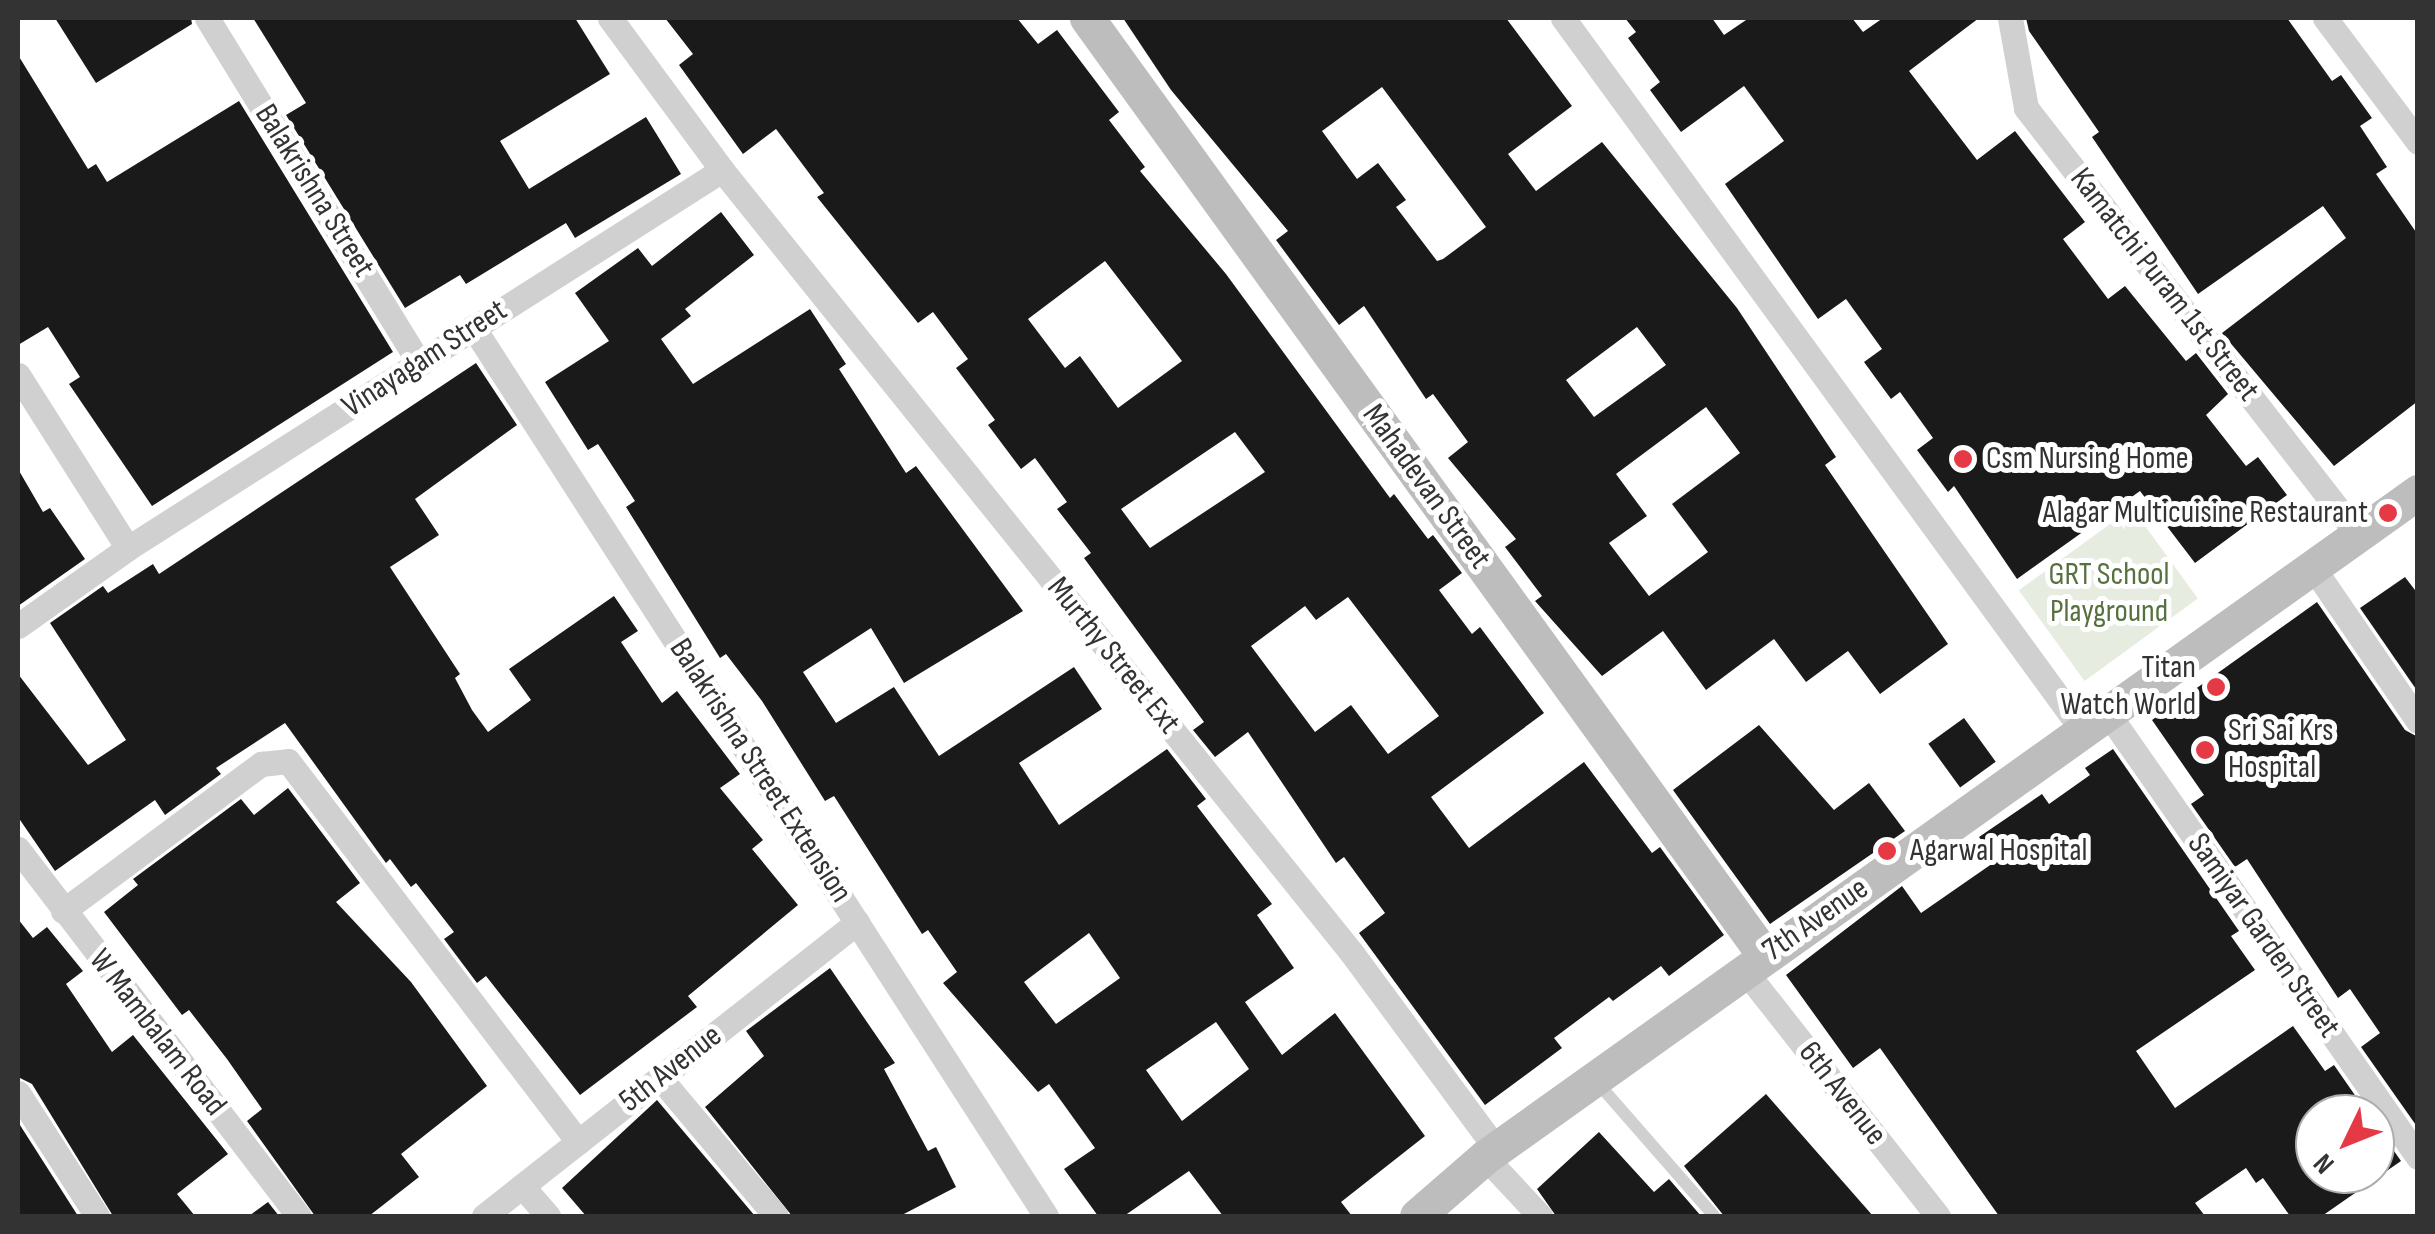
<!DOCTYPE html>
<html>
<head>
<meta charset="utf-8">
<style>
  body { margin:0 }
  #map { position:relative; width:2435px; height:1234px; overflow:hidden; background:#fff; font-family:"Sofia Sans Condensed",sans-serif }
  div>[style] { position:absolute }
  [style*='--x'] { left:calc(var(--x)*1px); top:calc(var(--y)*1px); width:calc(var(--w)*1px); rotate:calc(var(--a)*1deg) }
  .green>* { inset:0; background:#e6ecdf; transform-origin:0 0 }
  .building>* { inset:0; background:#1a1a1a; transform-origin:0 0 }
  .lane>* { height:12px; margin:-6px; padding:0 6px; transform-origin:6px; border-radius:6px; background:#d0d0d0 }
  .street>* { height:25px; margin:-12.5px; padding:0 12.5px; transform-origin:12.5px; border-radius:12.5px; background:#d0d0d0 }
  .secondary>* { height:35px; margin:-17.5px; padding:0 17.5px; transform-origin:17.5px; border-radius:17.5px; background:#bdbdbd }
  .dots>* { width:28px; height:28px; translate:-50% -50%; box-sizing:border-box; border:5px solid #fff; border-radius:50% }
  span { translate:-50% -50%; white-space:nowrap; text-align:center; line-height:1.15; -webkit-text-stroke:10px #fff; paint-order:stroke }
  .street-label { font-size:32px; color:#333 }
  .poi-label { font-size:32px; color:#333 }
  .left { translate:0 -50%; text-align:left }
  .right { translate:-100% -50%; text-align:right }
  .park-label { font-size:32px; color:#56703f }
  .frame { position:absolute; inset:0; border:20px solid #333; pointer-events:none }
  .north { position:absolute; left:2295px; top:1094px; width:100px; height:100px; box-sizing:border-box; background:#fff; border:2px solid #adadad; border-radius:50%; rotate:227deg; font-size:28px; font-weight:700; line-height:40px; text-align:center; color:#333 }
  .north::after { content:''; display:block; margin:auto; width:35px; height:45px; background:#e63946; clip-path:polygon(50% 0,100% 100%,50% 72%,0 100%) }
</style>
</head>
<body>
<div id="map">
  <div class="green">
    <div style="left:2132px;top:508px;width:112px;height:140px;rotate:54deg"></div>
  </div>
  <div class="building">
    <div style="clip-path:polygon(55px 18px,191px 18px,192px 24px,96px 83px)"></div>
    <div style="clip-path:polygon(253px 18px,575px 18px,610px 74px,500px 141px,529px 189px,646px 117px,681px 174px,575px 238px,566px 223px,466px 284px,460px 275px,405px 308px,286px 115px,306px 103px)"></div>
    <div style="clip-path:polygon(evenodd,665px 18px,1017px 18px,1038px 44px,1057px 30px,1119px 112px,1109px 120px,1145px 167px,1140px 171px,1226px 274px,1390px 498px,1394px 494px,1428px 539px,1433px 535px,1462px 573px,1439px 590px,1472px 634px,1480px 627px,1544px 713px,1431px 797px,1469px 848px,1584px 762px,1652px 853px,1660px 847px,1724px 935px,1669px 976px,1661px 966px,1613px 1001px,1609px 997px,1554px 1038px,1562px 1048px,1485px 1105px,1359px 933px,1385px 913px,1344px 857px,1336px 863px,1248px 732px,1215px 757px,1193px 730px,1204px 722px,1084px 558px,1091px 553px,1057px 509px,1067px 502px,1035px 458px,1021px 469px,988px 425px,995px 420px,956px 368px,968px 359px,933px 312px,918px 323px,817px 197px,824px 193px,776px 129px,743px 154px,679px 65px,693px 54px,665px 18px,1105px 261px,1182px 361px,1118px 408px,1080px 356px,1065px 368px,1028px 319px,1105px 261px,665px 18px,1235px 432px,1265px 472px,1150px 548px,1121px 509px,1235px 432px,665px 18px,1348px 597px,1439px 716px,1388px 754px,1351px 705px,1315px 732px,1251px 646px,1305px 606px,1316px 620px,1348px 597px)"></div>
    <div style="clip-path:polygon(evenodd,1123px 18px,1506px 18px,1572px 106px,1508px 154px,1536px 191px,1602px 142px,1737px 308px,1836px 457px,1825px 465px,1948px 644px,1880px 694px,1848px 651px,1806px 682px,1774px 639px,1706px 690px,1663px 631px,1602px 676px,1535px 601px,1542px 596px,1505px 547px,1516px 539px,1448px 458px,1468px 442px,1433px 394px,1426px 399px,1364px 306px,1339px 325px,1276px 240px,1288px 231px,1171px 90px,1123px 18px,1382px 87px,1486px 227px,1443px 259px,1437px 261px,1396px 207px,1406px 200px,1378px 163px,1357px 179px,1322px 131px,1382px 87px,1123px 18px,1637px 327px,1666px 365px,1594px 417px,1566px 380px,1637px 327px,1123px 18px,1706px 407px,1740px 453px,1672px 504px,1708px 552px,1649px 596px,1609px 543px,1647px 516px,1616px 474px,1706px 407px)"></div>
    <div style="clip-path:polygon(1625px 18px,1712px 18px,1724px 35px,1749px 18px,1852px 18px,1863px 32px,1883px 18px,1979px 18px,1909px 71px,1977px 160px,2015px 131px,2085px 222px,2063px 239px,2108px 299px,2125px 286px,2186px 361px,2196px 353px,2228px 394px,2206px 415px,2246px 466px,2258px 457px,2287px 495px,2195px 563px,2140px 491px,2017px 579px,1954px 486px,1948px 492px,1917px 450px,1933px 438px,1900px 392px,1891px 399px,1864px 362px,1882px 349px,1846px 299px,1818px 319px,1725px 184px,1784px 141px,1744px 86px,1681px 132px,1650px 90px,1660px 82px,1628px 38px,1636px 32px)"></div>
    <div style="clip-path:polygon(2026px 18px,2287px 18px,2332px 81px,2341px 75px,2372px 118px,2360px 126px,2387px 167px,2376px 174px,2418px 235px,2418px 401px,2334px 466px,2222px 333px,2346px 238px,2323px 206px,2198px 294px,2092px 137px,2099px 132px,2029px 31px)"></div>
    <div style="clip-path:polygon(18px 55px,88px 169px,96px 164px,107px 182px,239px 101px,393px 352px,152px 506px,69px 384px,80px 377px,48px 327px,18px 345px)"></div>
    <div style="clip-path:polygon(evenodd,721px 212px,754px 255px,685px 309px,691px 316px,661px 339px,693px 384px,810px 309px,846px 364px,839px 369px,906px 473px,916px 466px,1023px 611px,904px 683px,871px 628px,803px 672px,836px 723px,894px 687px,939px 756px,1074px 667px,1102px 709px,1019px 763px,1059px 825px,1167px 749px,1206px 799px,1197px 806px,1272px 904px,1257px 915px,1294px 968px,1245px 1002px,1282px 1055px,1335px 1013px,1425px 1136px,1341px 1202px,1352px 1216px,1223px 1216px,1189px 1171px,1124px 1216px,1098px 1216px,1064px 1169px,1095px 1148px,1049px 1084px,1038px 1092px,943px 983px,957px 972px,928px 930px,922px 934px,834px 796px,825px 801px,762px 701px,726px 654px,720px 658px,626px 507px,635px 501px,598px 444px,588px 450px,545px 382px,609px 341px,575px 293px,638px 248px,652px 266px,721px 212px,1089px 933px,1120px 978px,1056px 1024px,1024px 982px,1089px 933px,721px 212px,1216px 1022px,1249px 1069px,1182px 1121px,1146px 1070px,1216px 1022px)"></div>
    <div style="clip-path:polygon(476px 363px,517px 425px,415px 499px,439px 535px,390px 567px,460px 674px,455px 678px,472px 710px,488px 732px,531px 700px,509px 669px,614px 596px,638px 631px,621px 642px,662px 703px,677px 691px,740px 774px,720px 788px,763px 840px,752px 849px,798px 905px,688px 996px,697px 1007px,580px 1095px,486px 976px,477px 983px,444px 939px,454px 932px,416px 883px,411px 887px,390px 859px,386px 863px,285px 723px,216px 768px,221px 774px,165px 815px,155px 800px,55px 871px,18px 817px,18px 674px,88px 765px,126px 740px,50px 623px,103px 586px,108px 593px,153px 564px,159px 574px)"></div>
    <div style="clip-path:polygon(18px 469px,43px 512px,50px 508px,85px 559px,18px 606px)"></div>
    <div style="clip-path:polygon(2405px 577px,2418px 594px,2418px 692px,2360px 608px)"></div>
    <div style="clip-path:polygon(2317px 602px,2405px 730px,2418px 737px,2418px 1128px,2361px 1047px,2380px 1033px,2350px 989px,2338px 998px,2247px 859px,2235px 867px,2191px 804px,2204px 795px,2152px 720px)"></div>
    <div style="left:1964px;top:718px;width:54px;height:44px;rotate:54deg"></div>
    <div style="clip-path:polygon(1759px 725px,1834px 810px,1869px 783px,1905px 831px,1770px 924px,1673px 790px)"></div>
    <div style="clip-path:polygon(2113px 749px,2239px 931px,2231px 936px,2255px 970px,2136px 1051px,2175px 1108px,2293px 1026px,2325px 1071px,2334px 1065px,2368px 1114px,2315px 1114px,2315px 1174px,2375px 1174px,2375px 1124px,2401px 1161px,2322px 1216px,2290px 1216px,2263px 1178px,2256px 1183px,2246px 1168px,2195px 1203px,2205px 1216px,1999px 1216px,1880px 1048px,1853px 1068px,1786px 975px,1902px 886px,1921px 913px,1996px 861px,1979px 837px,2042px 794px,2049px 804px,2090px 775px,2085px 768px)"></div>
    <div style="clip-path:polygon(288px 788px,360px 883px,336px 902px,411px 982px,487px 1086px,401px 1154px,419px 1177px,369px 1216px,315px 1216px,247px 1121px,262px 1109px,227px 1059px,189px 1010px,182px 1015px,104px 912px,138px 885px,133px 879px,241px 799px,254px 815px)"></div>
    <div style="clip-path:polygon(18px 919px,33px 938px,47px 927px,83px 971px,66px 984px,112px 1052px,133px 1035px,228px 1154px,177px 1194px,195px 1216px,113px 1216px,32px 1084px,18px 1077px)"></div>
    <div style="clip-path:polygon(830px 968px,895px 1063px,884px 1069px,928px 1151px,936px 1147px,956px 1187px,900px 1216px,792px 1216px,705px 1107px,764px 1056px,746px 1031px)"></div>
    <div style="clip-path:polygon(1766px 1094px,1873px 1216px,1724px 1216px,1684px 1166px)"></div>
    <div style="clip-path:polygon(657px 1100px,755px 1216px,586px 1216px,562px 1188px)"></div>
    <div style="clip-path:polygon(18px 1122px,78px 1216px,18px 1216px)"></div>
    <div style="clip-path:polygon(1599px 1132px,1654px 1192px,1669px 1179px,1701px 1216px,1556px 1216px,1537px 1189px)"></div>
    <div style="clip-path:polygon(268px 1202px,279px 1216px,249px 1216px)"></div>
  </div>
  <div class="lane">
    <div style="--x:1596;--y:1081;--w:179;--a:48.8"></div>
  </div>
  <div class="street">
    <div style="--x:207;--y:18;--w:406;--a:58.4"></div>
    <div style="--x:610;--y:18;--w:189;--a:53.6"></div>
    <div style="--x:722;--y:170;--w:1004;--a:51.19"></div>
    <div style="--x:1351;--y:952;--w:245;--a:53.6"></div>
    <div style="--x:1563;--y:18;--w:882;--a:53.9"></div>
    <div style="--x:2010;--y:18;--w:91;--a:79.9"></div>
    <div style="--x:2026;--y:108;--w:542;--a:52.12"></div>
    <div style="--x:2325;--y:18;--w:155;--a:53.1"></div>
    <div style="--x:473;--y:327;--w:1058;--a:57.2"></div>
    <div style="--x:18;--y:375;--w:205;--a:57.6"></div>
    <div style="--x:2314;--y:569;--w:184;--a:55.6"></div>
    <div style="--x:18;--y:626;--w:135;--a:-35.3"></div>
    <div style="--x:128;--y:548;--w:704;--a:-32.47"></div>
    <div style="--x:2109;--y:715;--w:539;--a:55.04"></div>
    <div style="--x:18;--y:849;--w:462;--a:52.6"></div>
    <div style="--x:63;--y:911;--w:247;--a:-36.6"></div>
    <div style="--x:261;--y:764;--w:27;--a:-6"></div>
    <div style="--x:288;--y:761;--w:479;--a:52.7"></div>
    <div style="--x:1745;--y:971;--w:312;--a:51.8"></div>
    <div style="--x:660;--y:1078;--w:180;--a:50"></div>
    <div style="--x:18;--y:1093;--w:146;--a:57.3"></div>
    <div style="--x:1485;--y:1157;--w:81;--a:47"></div>
    <div style="--x:522;--y:1186;--w:40;--a:49"></div>
    <div style="--x:484;--y:1216;--w:475;--a:-38.2"></div>
  </div>
  <div class="secondary">
    <div style="--x:1087;--y:18;--w:1157;--a:54.14"></div>
    <div style="--x:1417;--y:1216;--w:90;--a:-40.9"></div>
    <div style="--x:1485;--y:1157;--w:1146;--a:-35.48"></div>
  </div>
  <div class="dots">
    <div style="left:1963px;top:459px;background:#e63946"></div>
    <div style="left:2388px;top:513px;background:#e63946"></div>
    <div style="left:2216px;top:687px;background:#e63946"></div>
    <div style="left:2205px;top:750px;background:#e63946"></div>
    <div style="left:1887px;top:851px;background:#e63946"></div>
  </div>
  <div class="street-label">
    <span style="left:314px;top:191px;rotate:58deg">Balakrishna Street</span>
    <span style="left:2164px;top:285px;rotate:52deg">Kamatchi Puram 1st Street</span>
    <span style="left:425px;top:359px;rotate:-33deg">Vinayagam Street</span>
    <span style="left:1426px;top:487px;rotate:54deg">Mahadevan Street</span>
    <span style="left:1113px;top:656px;rotate:51deg">Murthy Street Ext</span>
    <span style="left:760px;top:771px;rotate:57deg">Balakrishna Street Extension</span>
    <span style="left:1816px;top:920px;rotate:-35deg">7th Avenue</span>
    <span style="left:2263px;top:936px;rotate:55deg">Samiyar Garden Street</span>
    <span style="left:157px;top:1033px;rotate:52deg">W Mambalam Road</span>
    <span style="left:671px;top:1069px;rotate:-38deg">5th Avenue</span>
    <span style="left:1842px;top:1094px;rotate:52deg">6th Avenue</span>
  </div>
  <div class="poi-label">
    <span class="left" style="left:1986px;top:459px">Csm Nursing Home</span>
    <span class="right" style="left:2368px;top:513px">Alagar Multicuisine Restaurant</span>
    <span class="right" style="left:2196px;top:687px">Titan<br>Watch World</span>
    <span class="left" style="left:2228px;top:750px">Sri Sai Krs<br>Hospital</span>
    <span class="left" style="left:1910px;top:851px">Agarwal Hospital</span>
  </div>
  <div class="park-label">
    <span style="left:2109px;top:594px">GRT School<br>Playground</span>
  </div>
  <div class="frame"></div>
  <div class="north">N</div>
</div>
</body>
</html>
